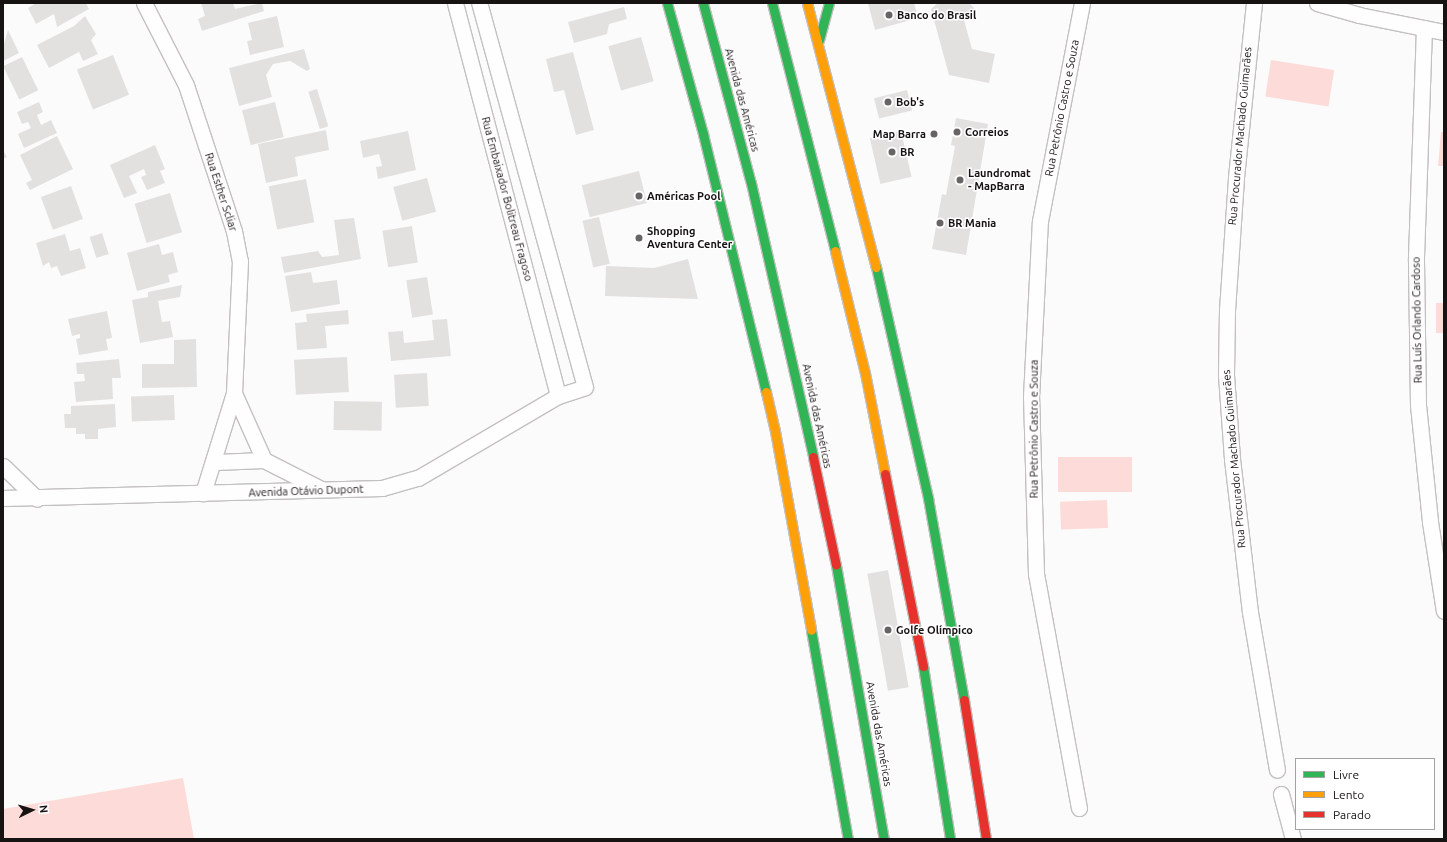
<!DOCTYPE html>
<html>
<head>
<meta charset="utf-8">
<style>
  body { margin:0 }
  #map { position:relative; width:1447px; height:842px; overflow:hidden; background:#fcfbfb; font-family:Ubuntu,sans-serif }
  div>[style] { position:absolute }
  [style*='--x'] { left:calc(var(--x)*1px); top:calc(var(--y)*1px); width:calc(var(--w)*1px); rotate:calc(var(--a)*1deg) }
  .green>* { inset:0; background:#fddbd8; transform-origin:0 0 }
  .building>* { inset:0; background:#e3e0e0; transform-origin:0 0 }
  .roads { filter:drop-shadow(1px 0 #c3c0c0) drop-shadow(-1px 0 #c3c0c0) drop-shadow(0 1px #c3c0c0) drop-shadow(0 -1px #c3c0c0) }
  .street>* { height:15px; margin:-7.5px; padding:0 7.5px; transform-origin:7.5px; border-radius:7.5px; background:#fffefe }
  .fast>* { height:9px; margin:-4.5px; padding:0 4.5px; transform-origin:4.5px; border-radius:4.5px; background:#30b455 }
  .slow>* { height:9px; margin:-4.5px; padding:0 4.5px; transform-origin:4.5px; border-radius:4.5px; background:#ff9f0a }
  .jam>* { height:9px; margin:-4.5px; padding:0 4.5px; transform-origin:4.5px; border-radius:4.5px; background:#e5322d }
  .dots>* { width:11px; height:11px; translate:-50% -50%; box-sizing:border-box; border:2px solid #fff; border-radius:50% }
  span { translate:-50% -50%; white-space:nowrap; text-align:center; line-height:1.15; -webkit-text-stroke:3px #fff; paint-order:stroke }
  .poi-label { font-size:11px; color:#181313; font-weight:700 }
  .left { translate:0 -50%; text-align:left }
  .right { translate:-100% -50%; text-align:right }
  .street-label { font-size:11px; color:#181313 }
  .frame { position:absolute; inset:0; border:4px solid #181313; pointer-events:none }
  .legend { position:absolute; left:1295px; top:758px; width:140px; height:72px; box-sizing:border-box; background:#fff; border:1px solid #a3a1a1; margin:0; padding:5px 7px; list-style:none; font-size:12px; color:#181313 }
  .legend li { display:flex; align-items:center; gap:8px; height:20px }
  .legend b { width:20px; border:1px solid #a3a1a1 }
  .north { position:absolute; left:12px; top:790px; width:40px; height:40px; -webkit-text-stroke:3px #fff; paint-order:stroke; rotate:85deg; font-size:11px; font-weight:700; line-height:16px; text-align:center; color:#181313 }
  .north::after { content:''; display:block; margin:auto; width:14px; height:18px; background:#181313; clip-path:polygon(50% 0,100% 100%,50% 72%,0 100%) }
</style>
</head>
<body>
<div id="map">
  <div class="green">
    <div style="left:1271px;top:60px;width:64px;height:37px;rotate:9deg"></div>
    <div style="clip-path:polygon(1441px 132px,1444px 132px,1444px 166px,1438px 166px)"></div>
    <div style="left:1436px;top:303px;width:8px;height:30px"></div>
    <div style="left:1058px;top:457px;width:74px;height:35px"></div>
    <div style="left:1107px;top:500px;width:28px;height:47px;rotate:88deg"></div>
    <div style="clip-path:polygon(183px 778px,194px 839px,3px 839px,3px 809px)"></div>
  </div>
  <div class="building">
    <div style="clip-path:polygon(36px 3px,86px 3px,89px 9px,57px 27px,54px 14px,36px 24px,28px 8px)"></div>
    <div style="clip-path:polygon(201px 3px,233px 3px,235px 9px,262px 3px,264px 11px,202px 31px,198px 19px,205px 16px)"></div>
    <div style="clip-path:polygon(868px 3px,914px 3px,918px 18px,875px 30px)"></div>
    <div style="clip-path:polygon(938px 3px,969px 3px,974px 8px,964px 20px,972px 49px,995px 54px,989px 83px,949px 75px,931px 9px)"></div>
    <div style="clip-path:polygon(624px 7px,627px 19px,609px 24px,607px 34px,574px 43px,568px 22px)"></div>
    <div style="clip-path:polygon(85px 16px,96px 34px,91px 40px,98px 54px,83px 61px,79px 52px,49px 68px,37px 45px,74px 26px)"></div>
    <div style="clip-path:polygon(277px 16px,284px 47px,250px 55px,247px 41px,252px 40px,248px 23px)"></div>
    <div style="clip-path:polygon(8px 30px,19px 53px,3px 61px,3px 47px)"></div>
    <div style="left:641px;top:37px;width:46px;height:34px;rotate:74deg"></div>
    <div style="clip-path:polygon(304px 49px,310px 69px,307px 71px,290px 61px,273px 64px,266px 75px,272px 97px,239px 106px,229px 68px)"></div>
    <div style="clip-path:polygon(573px 52px,594px 130px,576px 135px,564px 90px,554px 92px,546px 59px)"></div>
    <div style="left:113px;top:55px;width:43px;height:39px;rotate:68deg"></div>
    <div style="left:22px;top:57px;width:37px;height:21px;rotate:64deg"></div>
    <div style="left:317px;top:89px;width:39px;height:9px;rotate:73deg"></div>
    <div style="left:907px;top:90px;width:21px;height:34px;rotate:76deg"></div>
    <div style="clip-path:polygon(39px 102px,43px 112px,37px 115px,41px 125px,51px 120px,57px 133px,24px 148px,18px 134px,31px 128px,28px 122px,22px 124px,17px 112px)"></div>
    <div style="left:275px;top:102px;width:36px;height:34px;rotate:76deg"></div>
    <div style="clip-path:polygon(956px 118px,988px 124px,966px 255px,932px 249px,942px 194px,946px 195px,955px 146px,951px 145px)"></div>
    <div style="clip-path:polygon(326px 130px,329px 150px,295px 157px,298px 176px,266px 183px,258px 144px)"></div>
    <div style="clip-path:polygon(408px 131px,416px 170px,378px 179px,376px 167px,382px 166px,379px 154px,363px 158px,360px 141px)"></div>
    <div style="left:901px;top:131px;width:47px;height:32px;rotate:77deg"></div>
    <div style="clip-path:polygon(57px 136px,73px 169px,30px 190px,26px 183px,32px 180px,20px 155px)"></div>
    <div style="clip-path:polygon(155px 145px,165px 169px,160px 171px,165px 183px,147px 190px,141px 177px,146px 175px,144px 169px,129px 176px,137px 193px,124px 198px,110px 165px)"></div>
    <div style="clip-path:polygon(3px 150px,7px 157px,3px 159px)"></div>
    <div style="left:639px;top:171px;width:33px;height:59px;rotate:76deg"></div>
    <div style="left:427px;top:178px;width:35px;height:35px;rotate:75deg"></div>
    <div style="left:306px;top:179px;width:44px;height:38px;rotate:79deg"></div>
    <div style="left:71px;top:186px;width:35px;height:32px;rotate:70deg"></div>
    <div style="left:170px;top:193px;width:41px;height:37px;rotate:73deg"></div>
    <div style="left:599px;top:217px;width:48px;height:17px;rotate:77deg"></div>
    <div style="clip-path:polygon(354px 218px,361px 259px,284px 273px,281px 257px,318px 251px,322px 257px,339px 255px,334px 220px)"></div>
    <div style="left:412px;top:226px;width:37px;height:30px;rotate:81deg"></div>
    <div style="left:102px;top:233px;width:22px;height:13px;rotate:72deg"></div>
    <div style="clip-path:polygon(65px 234px,70px 251px,80px 248px,86px 268px,61px 276px,57px 266px,51px 268px,49px 262px,43px 266px,36px 243px)"></div>
    <div style="clip-path:polygon(159px 244px,162px 255px,173px 252px,178px 272px,168px 275px,170px 282px,137px 291px,127px 253px)"></div>
    <div style="clip-path:polygon(688px 259px,698px 299px,605px 296px,606px 266px,654px 268px)"></div>
    <div style="clip-path:polygon(311px 272px,313px 283px,337px 280px,340px 304px,291px 312px,285px 276px)"></div>
    <div style="left:427px;top:277px;width:38px;height:21px;rotate:81deg"></div>
    <div style="clip-path:polygon(182px 285px,180px 297px,158px 301px,162px 322px,170px 321px,173px 337px,140px 343px,132px 300px,148px 297px,148px 292px)"></div>
    <div style="clip-path:polygon(348px 310px,349px 324px,325px 326px,327px 348px,297px 350px,295px 323px,307px 322px,306px 314px)"></div>
    <div style="clip-path:polygon(107px 311px,112px 338px,106px 339px,108px 350px,79px 355px,76px 339px,80px 338px,80px 334px,72px 336px,68px 319px)"></div>
    <div style="clip-path:polygon(447px 319px,451px 356px,391px 361px,388px 332px,403px 331px,404px 343px,434px 340px,432px 320px)"></div>
    <div style="clip-path:polygon(196px 339px,197px 387px,142px 388px,142px 364px,174px 364px,174px 340px)"></div>
    <div style="left:347px;top:357px;width:35px;height:53px;rotate:87deg"></div>
    <div style="clip-path:polygon(119px 359px,121px 378px,112px 378px,113px 399px,76px 402px,74px 382px,85px 381px,84px 374px,77px 374px,76px 363px)"></div>
    <div style="left:427px;top:373px;width:33px;height:33px;rotate:87deg"></div>
    <div style="left:174px;top:395px;width:25px;height:43px;rotate:88deg"></div>
    <div style="left:334px;top:401px;width:48px;height:29px;rotate:1deg"></div>
    <div style="clip-path:polygon(115px 404px,116px 427px,98px 429px,98px 439px,85px 439px,85px 434px,76px 434px,76px 428px,65px 428px,64px 414px,71px 414px,71px 406px)"></div>
    <div style="left:888px;top:570px;width:119px;height:21px;rotate:80deg"></div>
  </div>
  <div class="roads">
    <div class="street">
      <div style="--x:144;--y:3;--w:92;--a:62.9"></div>
      <div style="--x:186;--y:85;--w:154;--a:71.8"></div>
      <div style="--x:234;--y:231;--w:31;--a:79"></div>
      <div style="--x:240;--y:261;--w:132;--a:92.6"></div>
      <div style="--x:234;--y:393;--w:105;--a:107.2"></div>
      <div style="--x:455;--y:3;--w:406;--a:75.3"></div>
      <div style="--x:1254;--y:3;--w:176;--a:95.9"></div>
      <div style="--x:1236;--y:178;--w:132;--a:93.9"></div>
      <div style="--x:1227;--y:310;--w:65;--a:90.9"></div>
      <div style="--x:1226;--y:375;--w:84;--a:85.9"></div>
      <div style="--x:1232;--y:459;--w:154;--a:83.3"></div>
      <div style="--x:1250;--y:612;--w:160;--a:80.3"></div>
      <div style="--x:1317;--y:3;--w:44;--a:15.9"></div>
      <div style="--x:1359;--y:15;--w:87;--a:11.3"></div>
      <div style="--x:1424;--y:28;--w:233;--a:92"></div>
      <div style="--x:1416;--y:261;--w:144;--a:89.2"></div>
      <div style="--x:1418;--y:405;--w:118;--a:84.1"></div>
      <div style="--x:1430;--y:522;--w:90;--a:81.1"></div>
      <div style="--x:234;--y:393;--w:73;--a:65.9"></div>
      <div style="--x:264;--y:460;--w:64;--a:27"></div>
      <div style="--x:215;--y:462;--w:49;--a:-2.3"></div>
      <div style="--x:3;--y:466;--w:47;--a:44.1"></div>
      <div style="--x:3;--y:498;--w:379;--a:-1.5"></div>
      <div style="--x:382;--y:488;--w:37;--a:-16"></div>
      <div style="--x:418;--y:478;--w:162;--a:-30.4"></div>
      <div style="--x:558;--y:396;--w:28;--a:-18"></div>
      <div style="--x:585;--y:387;--w:398;--a:-105.4"></div>
      <div style="--x:1281;--y:794;--w:47;--a:75.1"></div>
      <div style="--x:1079;--y:808;--w:238;--a:-100.4"></div>
      <div style="--x:1036;--y:574;--w:177;--a:-91.6"></div>
      <div style="--x:1031;--y:397;--w:176;--a:-87.1"></div>
      <div style="--x:1040;--y:221;--w:222;--a:-79.1"></div>
    </div>
    <div class="fast">
      <div style="--x:667;--y:3;--w:136;--a:74.6"></div>
      <div style="--x:703;--y:134;--w:266;--a:76.3"></div>
      <div style="--x:703;--y:3;--w:186;--a:75.1"></div>
      <div style="--x:751;--y:183;--w:281;--a:77.2"></div>
      <div style="--x:772;--y:3;--w:256;--a:75.7"></div>
      <div style="--x:819;--y:40;--w:38;--a:-75"></div>
      <div style="--x:876;--y:267;--w:237;--a:77.3"></div>
      <div style="--x:928;--y:498;--w:205;--a:79.9"></div>
      <div style="--x:836;--y:565;--w:278;--a:80.1"></div>
      <div style="--x:811;--y:630;--w:212;--a:80"></div>
      <div style="--x:923;--y:666;--w:175;--a:81.1"></div>
    </div>
    <div class="slow">
      <div style="--x:807;--y:3;--w:273;--a:75.4"></div>
      <div style="--x:835;--y:251;--w:126;--a:76.2"></div>
      <div style="--x:865;--y:373;--w:103;--a:78.8"></div>
      <div style="--x:766;--y:392;--w:40;--a:77"></div>
      <div style="--x:775;--y:431;--w:202;--a:79.7"></div>
    </div>
    <div class="jam">
      <div style="--x:813;--y:457;--w:110;--a:78"></div>
      <div style="--x:885;--y:474;--w:196;--a:78.8"></div>
      <div style="--x:964;--y:700;--w:141;--a:81"></div>
    </div>
  </div>
  <div class="dots">
    <div style="left:889px;top:15px;background:#686464"></div>
    <div style="left:888px;top:102px;background:#686464"></div>
    <div style="left:957px;top:132px;background:#686464"></div>
    <div style="left:934px;top:134px;background:#686464"></div>
    <div style="left:892px;top:152px;background:#686464"></div>
    <div style="left:960px;top:180px;background:#686464"></div>
    <div style="left:639px;top:196px;background:#686464"></div>
    <div style="left:940px;top:223px;background:#686464"></div>
    <div style="left:639px;top:238px;background:#686464"></div>
    <div style="left:888px;top:630px;background:#686464"></div>
  </div>
  <div class="poi-label">
    <span class="left" style="left:897px;top:15px">Banco do Brasil</span>
    <span class="left" style="left:896px;top:102px">Bob's</span>
    <span class="left" style="left:965px;top:132px">Correios</span>
    <span class="right" style="left:926px;top:134px">Map Barra</span>
    <span class="left" style="left:900px;top:152px">BR</span>
    <span class="left" style="left:968px;top:180px">Laundromat<br>- MapBarra</span>
    <span class="left" style="left:647px;top:196px">Américas Pool</span>
    <span class="left" style="left:948px;top:223px">BR Mania</span>
    <span class="left" style="left:647px;top:238px">Shopping<br>Aventura Center</span>
    <span class="left" style="left:896px;top:630px">Golfe Olímpico</span>
  </div>
  <div class="street-label">
    <span style="left:742px;top:100px;rotate:75deg">Avenida das Américas</span>
    <span style="left:1062px;top:108px;rotate:-79deg">Rua Petrônio Castro e Souza</span>
    <span style="left:1240px;top:136px;rotate:-85deg">Rua Procurador Machado Guimarães</span>
    <span style="left:221px;top:192px;rotate:72deg">Rua Esther Scliar</span>
    <span style="left:507px;top:199px;rotate:75deg">Rua Embaixador Bolitreau Fragoso</span>
    <span style="left:1417px;top:320px;rotate:-91deg">Rua Luís Orlando Cardoso</span>
    <span style="left:817px;top:416px;rotate:78deg">Avenida das Américas</span>
    <span style="left:1034px;top:429px;rotate:-90deg">Rua Petrônio Castro e Souza</span>
    <span style="left:1234px;top:459px;rotate:-95deg">Rua Procurador Machado Guimarães</span>
    <span style="left:306px;top:491px;rotate:-2deg">Avenida Otávio Dupont</span>
    <span style="left:879px;top:734px;rotate:80deg">Avenida das Américas</span>
  </div>
  <div class="frame"></div>
  <ul class="legend">
  <li><b style="height:5px;background:#30b455"></b>Livre</li>
  <li><b style="height:5px;background:#ff9f0a"></b>Lento</li>
  <li><b style="height:5px;background:#e5322d"></b>Parado</li>
  </ul>
  <div class="north">N</div>
</div>
</body>
</html>
